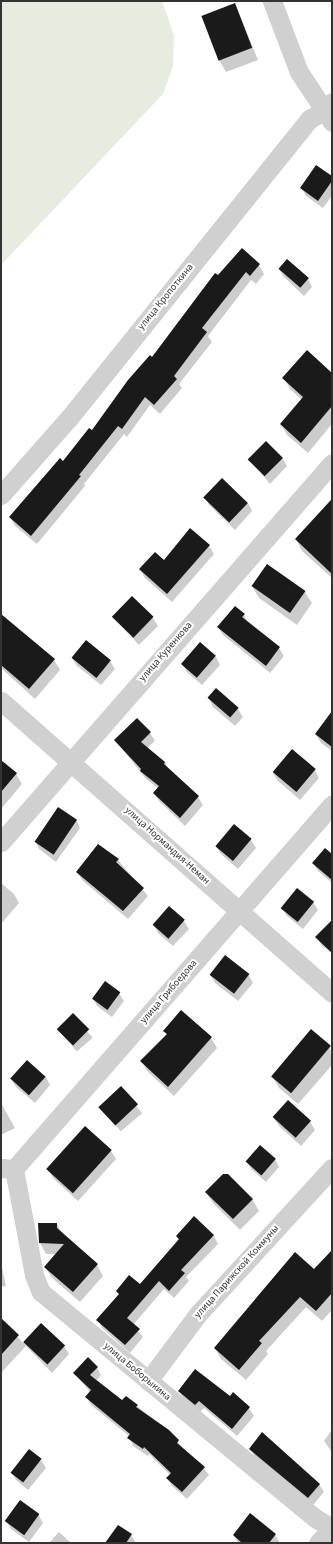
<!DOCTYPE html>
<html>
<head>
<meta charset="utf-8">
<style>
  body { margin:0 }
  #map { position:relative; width:333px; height:1544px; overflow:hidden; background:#fff; font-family:"Source Sans 3",sans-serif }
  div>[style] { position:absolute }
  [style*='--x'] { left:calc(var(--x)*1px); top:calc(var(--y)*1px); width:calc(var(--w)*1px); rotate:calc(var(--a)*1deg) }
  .green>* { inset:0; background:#e6ecdf }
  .shadow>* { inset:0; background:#0003; transform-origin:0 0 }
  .building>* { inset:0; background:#1a1a1a; transform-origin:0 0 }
  .minor>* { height:19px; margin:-9.5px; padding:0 9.5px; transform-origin:9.5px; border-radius:9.5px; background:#d0d0d0 }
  span { translate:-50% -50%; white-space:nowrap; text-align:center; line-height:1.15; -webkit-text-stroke:4px #fff; paint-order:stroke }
  .street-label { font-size:10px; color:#333 }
  .frame { position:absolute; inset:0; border:2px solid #333; pointer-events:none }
</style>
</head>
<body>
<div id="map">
  <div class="green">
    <div style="clip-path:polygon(1px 1px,162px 1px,174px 35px,173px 66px,163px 94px,1px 265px)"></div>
  </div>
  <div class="shadow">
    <div style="clip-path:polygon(235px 4px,258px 60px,226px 72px,219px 60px)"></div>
    <div style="clip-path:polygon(332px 177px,332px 196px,323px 208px,306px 196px,302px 188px)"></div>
    <div style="clip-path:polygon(242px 250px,259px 265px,264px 274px,256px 284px,251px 280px,208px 336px,212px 342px,179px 384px,182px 388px,160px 414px,150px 405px,127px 437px,124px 434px,84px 484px,85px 486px,37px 544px,15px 526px,10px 517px,92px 431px)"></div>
    <div style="clip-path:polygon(279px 269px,308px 279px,312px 287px,304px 296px,284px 277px)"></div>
    <div style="clip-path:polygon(332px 374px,332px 424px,308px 453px,287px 435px,281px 424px,302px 400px,290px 389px,284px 378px)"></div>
    <div style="clip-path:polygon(282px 458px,287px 466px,270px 484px,250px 460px)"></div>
    <div style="clip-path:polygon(205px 497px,248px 503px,252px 511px,235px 530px,209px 505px)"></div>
    <div style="clip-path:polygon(332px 498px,332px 578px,302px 551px,296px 539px)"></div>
    <div style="clip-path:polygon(209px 546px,214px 554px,172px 602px,145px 578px,140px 570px)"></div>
    <div style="clip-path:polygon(252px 586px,305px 592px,312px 603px,297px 625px,259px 598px)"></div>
    <div style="clip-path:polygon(1px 615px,54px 660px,60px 670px,35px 699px,1px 668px)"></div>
    <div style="clip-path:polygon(244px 615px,248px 623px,279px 648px,284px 656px,270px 673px,223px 635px,218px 627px)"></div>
    <div style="clip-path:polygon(113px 617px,153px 618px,158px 626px,139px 645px)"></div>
    <div style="clip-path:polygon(200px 644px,216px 657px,220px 665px,202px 685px,187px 672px,182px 664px)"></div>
    <div style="clip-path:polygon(72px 658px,110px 661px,115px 669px,101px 685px,77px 666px)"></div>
    <div style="clip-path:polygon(209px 698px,238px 709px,243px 717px,235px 726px,213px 707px)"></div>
    <div style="clip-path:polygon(332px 713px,332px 751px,321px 743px,316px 734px)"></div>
    <div style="clip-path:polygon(150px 733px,155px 741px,147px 748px,165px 762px,169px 771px,198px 797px,203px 805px,185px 826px,159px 801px,154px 793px,158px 788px,146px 779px,115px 740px)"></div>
    <div style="clip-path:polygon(1px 761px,16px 774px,22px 784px,1px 809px)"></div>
    <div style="clip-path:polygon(315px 770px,319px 778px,300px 800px,278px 781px,273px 773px)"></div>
    <div style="clip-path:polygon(76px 820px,80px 828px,56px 862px,39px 849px,35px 841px)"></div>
    <div style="clip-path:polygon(251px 840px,256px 848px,238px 869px,221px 854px,216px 846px)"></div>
    <div style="clip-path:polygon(332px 855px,332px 883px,318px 871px,313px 863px)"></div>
    <div style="clip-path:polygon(118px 860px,148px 896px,128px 919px,82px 880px,77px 872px)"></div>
    <div style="clip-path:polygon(1px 883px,14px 894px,19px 903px,1px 924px)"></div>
    <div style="clip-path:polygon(313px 902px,318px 910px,303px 929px,287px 916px,282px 908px)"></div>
    <div style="clip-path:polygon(184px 921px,189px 929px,173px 946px,158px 933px,154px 925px)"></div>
    <div style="clip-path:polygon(332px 921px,332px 953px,321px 945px,317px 937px)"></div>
    <div style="clip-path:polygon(248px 974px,253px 983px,238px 1001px,215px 983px,210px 975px)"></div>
    <div style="clip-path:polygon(119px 993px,124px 1001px,112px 1017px,97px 1006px,93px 998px)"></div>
    <div style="clip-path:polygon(181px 1012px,211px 1038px,217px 1048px,174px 1096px,147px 1071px,142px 1061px,167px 1035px,165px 1031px)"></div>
    <div style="left:73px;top:1015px;width:30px;height:21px;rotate:49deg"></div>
    <div style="clip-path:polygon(311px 1031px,330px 1047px,332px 1065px,298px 1104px,279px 1088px,272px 1076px)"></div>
    <div style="clip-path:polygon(46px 1077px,50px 1085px,35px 1103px,16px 1087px,11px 1079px)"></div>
    <div style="left:121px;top:1088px;width:33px;height:28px;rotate:50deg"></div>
    <div style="clip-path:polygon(1px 1103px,15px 1128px,1px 1135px)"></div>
    <div style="clip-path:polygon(274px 1118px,310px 1122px,315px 1130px,301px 1146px,279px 1126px)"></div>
    <div style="clip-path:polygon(111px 1151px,116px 1159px,78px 1201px,53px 1178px,48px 1170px)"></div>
    <div style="clip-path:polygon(275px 1159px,279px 1167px,266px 1182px,251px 1169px,247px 1161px)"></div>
    <div style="clip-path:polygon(206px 1192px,252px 1199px,259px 1211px,240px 1230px,213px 1203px)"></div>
    <div style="clip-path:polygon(194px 1218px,214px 1236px,218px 1244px,186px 1277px,189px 1281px,174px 1298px,164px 1289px,133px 1325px,143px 1337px,130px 1353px,102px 1328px,98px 1320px,119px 1295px,117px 1291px,140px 1286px,179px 1241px,177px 1236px)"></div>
    <div style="clip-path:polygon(57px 1224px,62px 1233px,97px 1265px,103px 1276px,80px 1302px,52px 1278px,45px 1267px,57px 1254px,46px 1254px,40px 1243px)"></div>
    <div style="clip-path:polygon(332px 1252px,332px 1310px,322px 1321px,306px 1307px,266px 1351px,268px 1354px,246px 1380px,221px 1359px,215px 1348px,314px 1270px)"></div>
    <div style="clip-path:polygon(1px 1263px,6px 1286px,1px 1287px)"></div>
    <div style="clip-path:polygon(1px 1319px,23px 1343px,41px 1324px,64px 1346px,69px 1354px,52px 1373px,26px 1346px,1px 1373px)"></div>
    <div style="clip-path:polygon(97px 1368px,101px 1375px,96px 1381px,122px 1402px,137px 1406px,168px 1431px,184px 1449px,204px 1468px,209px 1475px,187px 1499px,172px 1486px,167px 1478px,170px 1475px,149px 1454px,148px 1456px,133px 1446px,129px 1436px,91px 1405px,87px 1397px,90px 1392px,74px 1373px)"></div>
    <div style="clip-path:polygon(179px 1391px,230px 1397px,249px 1408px,254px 1416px,237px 1436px,204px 1408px,200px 1412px,184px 1399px)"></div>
    <div style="clip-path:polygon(331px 1431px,332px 1432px,332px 1452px,324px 1441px)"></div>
    <div style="clip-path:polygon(250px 1449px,319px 1484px,324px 1492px,313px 1505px,255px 1457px)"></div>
    <div style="clip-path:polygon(41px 1460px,46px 1468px,28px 1490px,16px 1480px,11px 1472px)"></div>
    <div style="clip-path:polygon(38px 1514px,43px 1523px,29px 1542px,11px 1529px,6px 1521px)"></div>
    <div style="clip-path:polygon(251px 1515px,275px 1535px,280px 1543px,238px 1543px,234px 1535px)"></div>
    <div style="clip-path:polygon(119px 1526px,131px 1535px,136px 1543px,112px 1543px)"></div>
    <div style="clip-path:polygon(59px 1532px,71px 1543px,49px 1543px)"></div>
  </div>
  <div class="building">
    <div style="left:235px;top:3px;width:48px;height:36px;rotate:69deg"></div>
    <div style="clip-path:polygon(316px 165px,332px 176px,332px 181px,318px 201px,300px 188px)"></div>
    <div style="clip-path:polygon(242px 248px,260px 264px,250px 276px,246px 272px,202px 328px,207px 332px,174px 376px,177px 379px,154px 405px,145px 397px,122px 429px,118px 426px,79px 475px,81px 476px,31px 536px,9px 517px,60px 458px,63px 461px,89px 428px,92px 430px,128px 380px,150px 355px,152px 357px,215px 273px,218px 275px)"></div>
    <div style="left:287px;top:259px;width:29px;height:13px;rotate:41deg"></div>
    <div style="clip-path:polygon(307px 350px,332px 373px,332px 406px,301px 443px,280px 424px,303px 397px,282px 378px)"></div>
    <div style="left:266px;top:441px;width:24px;height:26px;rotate:45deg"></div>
    <div style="left:222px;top:478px;width:36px;height:27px;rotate:44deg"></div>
    <div style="clip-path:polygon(332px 499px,332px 574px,295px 539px)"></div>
    <div style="clip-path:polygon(190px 528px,210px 545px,167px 594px,139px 569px,155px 552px,164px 560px)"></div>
    <div style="left:267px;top:564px;width:47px;height:27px;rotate:35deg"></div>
    <div style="left:132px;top:596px;width:30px;height:29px;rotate:44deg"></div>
    <div style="clip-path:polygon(235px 606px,245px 614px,242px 617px,280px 647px,266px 666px,217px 627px)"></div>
    <div style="clip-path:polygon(1px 614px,55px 659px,29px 689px,1px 665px)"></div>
    <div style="left:86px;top:640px;width:32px;height:23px;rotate:39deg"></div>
    <div style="left:200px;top:642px;width:21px;height:29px;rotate:41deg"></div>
    <div style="left:216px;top:688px;width:30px;height:13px;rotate:41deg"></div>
    <div style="clip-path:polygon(332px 711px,332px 747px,315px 734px)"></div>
    <div style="clip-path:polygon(137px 718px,151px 732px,141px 742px,165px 762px,164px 764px,199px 796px,180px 818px,153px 793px,159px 786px,140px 771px,141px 769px,114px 740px)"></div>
    <div style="left:292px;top:749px;width:31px;height:30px;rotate:40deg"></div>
    <div style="clip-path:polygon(1px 760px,17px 773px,1px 792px)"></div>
    <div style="left:58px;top:807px;width:23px;height:42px;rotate:34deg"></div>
    <div style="left:234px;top:824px;width:23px;height:29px;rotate:40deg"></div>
    <div style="clip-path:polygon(98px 844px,119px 859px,116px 862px,144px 888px,123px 911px,76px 872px)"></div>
    <div style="clip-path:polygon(325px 848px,332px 854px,332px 880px,312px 863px)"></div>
    <div style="left:297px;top:888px;width:22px;height:26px;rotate:39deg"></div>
    <div style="left:169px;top:906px;width:21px;height:25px;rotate:41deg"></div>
    <div style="clip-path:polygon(332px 920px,332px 953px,315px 937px)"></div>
    <div style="left:225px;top:955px;width:31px;height:25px;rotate:38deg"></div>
    <div style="left:105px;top:981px;width:19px;height:22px;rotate:36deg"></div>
    <div style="clip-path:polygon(181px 1010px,212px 1037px,168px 1087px,140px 1061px,167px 1034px,163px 1031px)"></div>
    <div style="left:73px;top:1013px;width:23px;height:23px;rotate:45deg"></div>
    <div style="left:311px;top:1029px;width:26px;height:62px;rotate:40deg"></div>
    <div style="left:27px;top:1060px;width:25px;height:25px;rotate:42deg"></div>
    <div style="left:121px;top:1086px;width:25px;height:31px;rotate:47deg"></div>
    <div style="left:288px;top:1100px;width:31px;height:23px;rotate:42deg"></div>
    <div style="left:85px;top:1126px;width:36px;height:58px;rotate:42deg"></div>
    <div style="left:260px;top:1145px;width:21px;height:22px;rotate:41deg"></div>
    <div style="clip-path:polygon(223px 1174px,228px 1174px,253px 1199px,233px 1219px,205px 1192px)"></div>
    <div style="clip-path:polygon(194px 1216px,214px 1235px,181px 1270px,185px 1273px,169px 1291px,159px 1281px,127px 1318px,140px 1329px,125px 1345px,96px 1320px,119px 1294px,116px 1291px,129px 1275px,140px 1284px,179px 1239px,176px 1236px)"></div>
    <div style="clip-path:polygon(38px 1223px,57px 1223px,57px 1228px,98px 1264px,73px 1292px,44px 1267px,64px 1244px,39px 1243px)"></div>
    <div style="clip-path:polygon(332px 1250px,332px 1293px,316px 1311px,300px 1297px,259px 1341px,262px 1343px,239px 1370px,214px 1348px,295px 1252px,314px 1269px)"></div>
    <div style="clip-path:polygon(1px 1318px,19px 1335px,1px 1355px)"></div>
    <div style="left:41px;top:1323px;width:33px;height:26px;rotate:43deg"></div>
    <div style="clip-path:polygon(88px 1357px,98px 1367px,90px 1375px,122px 1400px,126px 1396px,138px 1405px,136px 1407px,169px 1430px,179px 1440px,177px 1443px,205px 1467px,182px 1492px,166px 1478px,171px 1473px,144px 1447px,143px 1449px,127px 1438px,130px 1434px,85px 1397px,91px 1390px,73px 1373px)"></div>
    <div style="clip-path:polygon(195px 1369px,230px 1396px,233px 1392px,250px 1407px,232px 1429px,199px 1401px,195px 1405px,178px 1391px)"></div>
    <div style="clip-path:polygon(262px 1432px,320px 1484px,308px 1498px,249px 1449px)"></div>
    <div style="left:29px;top:1449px;width:16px;height:30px;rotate:38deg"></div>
    <div style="left:20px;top:1500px;width:24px;height:26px;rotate:36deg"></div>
    <div style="clip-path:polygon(250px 1513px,276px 1534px,269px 1543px,242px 1543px,233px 1535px)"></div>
    <div style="clip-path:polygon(118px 1525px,132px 1534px,126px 1543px,105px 1543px)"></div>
  </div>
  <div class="minor">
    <div style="--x:272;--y:1;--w:76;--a:69.2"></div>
    <div style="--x:299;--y:72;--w:60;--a:56.6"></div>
    <div style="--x:1;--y:495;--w:103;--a:-48.6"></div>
    <div style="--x:69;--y:418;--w:383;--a:-51.2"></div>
    <div style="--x:309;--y:119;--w:17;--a:-28"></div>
    <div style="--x:324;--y:111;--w:12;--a:-48"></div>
    <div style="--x:1;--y:701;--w:441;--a:41.4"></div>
    <div style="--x:1;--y:842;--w:503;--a:-48.87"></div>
    <div style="--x:1;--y:1168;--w:13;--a:4"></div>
    <div style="--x:14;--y:1169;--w:484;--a:-48.9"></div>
    <div style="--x:14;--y:1169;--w:108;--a:79.3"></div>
    <div style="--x:34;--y:1275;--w:18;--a:68"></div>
    <div style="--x:41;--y:1292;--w:355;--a:39.5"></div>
    <div style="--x:315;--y:1518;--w:20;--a:30"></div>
    <div style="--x:148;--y:1381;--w:84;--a:-53.3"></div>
    <div style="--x:198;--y:1314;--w:198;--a:-47.5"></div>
    <div style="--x:318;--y:1543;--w:21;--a:-47"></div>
  </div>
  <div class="street-label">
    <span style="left:166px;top:297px;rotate:-51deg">улица Кропоткина</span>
    <span style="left:166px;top:652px;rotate:-49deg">улица Куренкова</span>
    <span style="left:167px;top:846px;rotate:42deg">улица Нормандия-Неман</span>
    <span style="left:169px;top:992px;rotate:-49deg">улица Грибоедова</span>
    <span style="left:237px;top:1272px;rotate:-48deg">улица Парижской Коммуны</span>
    <span style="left:137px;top:1372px;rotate:40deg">улица Боборыкина</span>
  </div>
  <div class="frame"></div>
</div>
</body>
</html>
